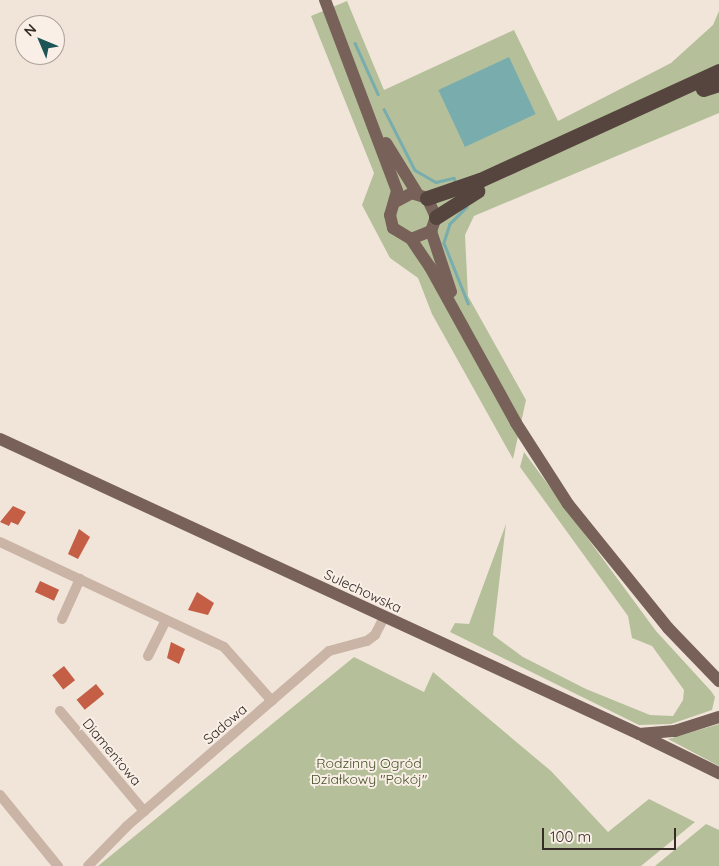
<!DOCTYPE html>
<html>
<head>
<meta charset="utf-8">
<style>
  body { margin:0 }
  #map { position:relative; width:719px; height:866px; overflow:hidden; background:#f1e5da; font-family:Quicksand,sans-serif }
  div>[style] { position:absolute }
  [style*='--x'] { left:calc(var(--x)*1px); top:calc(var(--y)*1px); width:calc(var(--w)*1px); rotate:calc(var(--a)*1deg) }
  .green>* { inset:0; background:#b5c09a }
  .water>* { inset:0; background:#79adad; transform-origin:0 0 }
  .stream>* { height:2.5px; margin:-1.25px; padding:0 1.25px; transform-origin:1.25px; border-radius:1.25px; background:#79adad }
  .building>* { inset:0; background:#c45e45; transform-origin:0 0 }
  .minor>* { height:10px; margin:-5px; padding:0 5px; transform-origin:5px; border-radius:5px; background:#c9b4a6 }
  .major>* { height:12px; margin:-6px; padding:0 6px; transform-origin:6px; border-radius:6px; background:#776158 }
  .highway>* { height:15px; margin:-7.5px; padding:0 7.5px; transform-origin:7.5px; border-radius:7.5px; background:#56443e }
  span { translate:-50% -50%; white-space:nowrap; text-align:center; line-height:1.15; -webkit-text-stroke:4px #f9efe6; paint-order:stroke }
  .street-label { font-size:14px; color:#352b27 }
  .park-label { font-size:14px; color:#46532b }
  .north { position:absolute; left:15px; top:15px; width:50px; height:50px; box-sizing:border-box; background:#f9efe6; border:1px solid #aba19a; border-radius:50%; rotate:315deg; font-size:14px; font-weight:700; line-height:20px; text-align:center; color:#352b27 }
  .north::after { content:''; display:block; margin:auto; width:18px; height:22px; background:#1d5455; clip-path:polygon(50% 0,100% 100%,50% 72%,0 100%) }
  .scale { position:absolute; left:542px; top:828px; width:134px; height:22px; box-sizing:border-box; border:2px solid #352b27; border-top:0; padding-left:6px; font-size:15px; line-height:18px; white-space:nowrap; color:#352b27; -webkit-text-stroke:4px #f9efe6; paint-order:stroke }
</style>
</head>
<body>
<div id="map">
  <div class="green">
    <div style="clip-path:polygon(347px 1px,384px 90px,514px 30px,558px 121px,671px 63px,713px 25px,719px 11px,719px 113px,474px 216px,465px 235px,468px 296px,526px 400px,513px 459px,432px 314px,418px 278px,390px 258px,362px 205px,374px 173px,311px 16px)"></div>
    <div style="clip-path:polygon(524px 452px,656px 631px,711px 691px,715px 697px,712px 710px,671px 724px,639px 725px,450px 632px,455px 623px,469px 624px,506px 524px,493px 635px,523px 657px,586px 689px,650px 715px,673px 716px,683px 700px,684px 690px,652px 646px,632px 638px,628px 616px,520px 467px)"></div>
    <div style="clip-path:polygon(354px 657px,424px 692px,433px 672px,551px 771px,608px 832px,649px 799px,695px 822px,641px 866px,98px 866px)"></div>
    <div style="clip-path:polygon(719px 724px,719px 766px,668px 739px)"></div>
    <div style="clip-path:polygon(706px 824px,719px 830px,719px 866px,655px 866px)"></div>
  </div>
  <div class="water">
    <div style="left:509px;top:57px;width:63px;height:78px;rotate:65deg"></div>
  </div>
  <div class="stream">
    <div style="--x:355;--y:43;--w:56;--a:65.7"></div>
    <div style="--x:384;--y:109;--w:68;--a:63.1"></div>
    <div style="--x:415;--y:170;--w:24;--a:30"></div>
    <div style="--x:436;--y:182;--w:18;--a:-13"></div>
    <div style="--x:454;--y:178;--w:3;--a:72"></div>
    <div style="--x:467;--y:207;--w:24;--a:135"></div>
    <div style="--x:450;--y:224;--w:20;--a:108"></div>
    <div style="--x:444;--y:243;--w:65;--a:68.2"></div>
  </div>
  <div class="building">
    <div style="clip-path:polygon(13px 506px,26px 512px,18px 525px,11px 522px,9px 526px,0 522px)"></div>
    <div style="clip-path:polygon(79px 529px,90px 537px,78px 559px,68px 554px)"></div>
    <div style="left:40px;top:581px;width:21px;height:12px;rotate:25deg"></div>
    <div style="clip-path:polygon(197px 592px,214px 603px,208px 615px,188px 610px)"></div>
    <div style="clip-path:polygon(171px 642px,185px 649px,179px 664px,167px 658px)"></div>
    <div style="left:64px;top:666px;width:18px;height:15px;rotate:52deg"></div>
    <div style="left:96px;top:684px;width:13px;height:25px;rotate:51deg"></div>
  </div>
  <div class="minor">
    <div style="--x:0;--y:542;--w:247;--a:25.1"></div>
    <div style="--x:224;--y:647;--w:72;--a:48.4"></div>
    <div style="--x:62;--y:619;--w:44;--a:-65.8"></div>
    <div style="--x:148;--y:656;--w:40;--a:-63.4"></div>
    <div style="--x:60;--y:711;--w:131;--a:50"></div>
    <div style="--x:0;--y:795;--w:92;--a:50.8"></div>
    <div style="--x:88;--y:866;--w:56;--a:-45.7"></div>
    <div style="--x:127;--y:826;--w:267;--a:-40.9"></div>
    <div style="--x:329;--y:651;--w:39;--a:-15"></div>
    <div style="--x:367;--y:641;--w:10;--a:-37"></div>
    <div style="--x:375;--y:635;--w:20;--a:-63"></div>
  </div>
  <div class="major">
    <div style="--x:325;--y:0;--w:204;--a:69.3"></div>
    <div style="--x:397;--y:191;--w:25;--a:106"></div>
    <div style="--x:390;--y:215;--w:13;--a:77"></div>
    <div style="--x:393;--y:228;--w:21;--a:31"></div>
    <div style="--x:411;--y:239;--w:22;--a:-22"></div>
    <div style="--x:431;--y:231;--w:15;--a:-70"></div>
    <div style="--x:436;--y:217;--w:21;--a:-115"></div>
    <div style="--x:427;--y:198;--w:16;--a:-162"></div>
    <div style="--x:412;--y:193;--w:19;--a:152"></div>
    <div style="--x:386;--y:143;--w:59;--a:58.2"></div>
    <div style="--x:431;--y:231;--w:64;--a:71.8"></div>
    <div style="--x:411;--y:239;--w:34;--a:56"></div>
    <div style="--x:430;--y:267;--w:178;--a:61.1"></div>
    <div style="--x:516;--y:423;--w:96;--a:57.3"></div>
    <div style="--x:568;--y:504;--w:159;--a:51.1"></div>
    <div style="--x:668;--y:628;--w:74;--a:46.1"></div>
    <div style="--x:0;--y:439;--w:704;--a:24.78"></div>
    <div style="--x:639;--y:734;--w:36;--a:-5"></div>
    <div style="--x:675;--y:731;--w:46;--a:-17.7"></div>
    <div style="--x:643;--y:736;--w:85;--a:26"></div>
  </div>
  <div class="highway">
    <div style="--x:703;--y:89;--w:17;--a:-17"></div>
    <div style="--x:427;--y:198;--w:56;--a:-18.8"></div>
    <div style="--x:480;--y:180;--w:263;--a:-24.5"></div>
    <div style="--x:436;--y:217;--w:49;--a:-32.4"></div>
  </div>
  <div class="street-label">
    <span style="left:363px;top:591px;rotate:25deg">Sulechowska</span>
    <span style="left:225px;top:724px;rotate:-41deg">Sadowa</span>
    <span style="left:112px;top:752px;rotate:50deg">Diamentowa</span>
  </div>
  <div class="park-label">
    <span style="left:369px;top:771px">Rodzinny Ogród<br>Działkowy "Pokój"</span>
  </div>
  <div class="north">N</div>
  <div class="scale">100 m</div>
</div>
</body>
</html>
